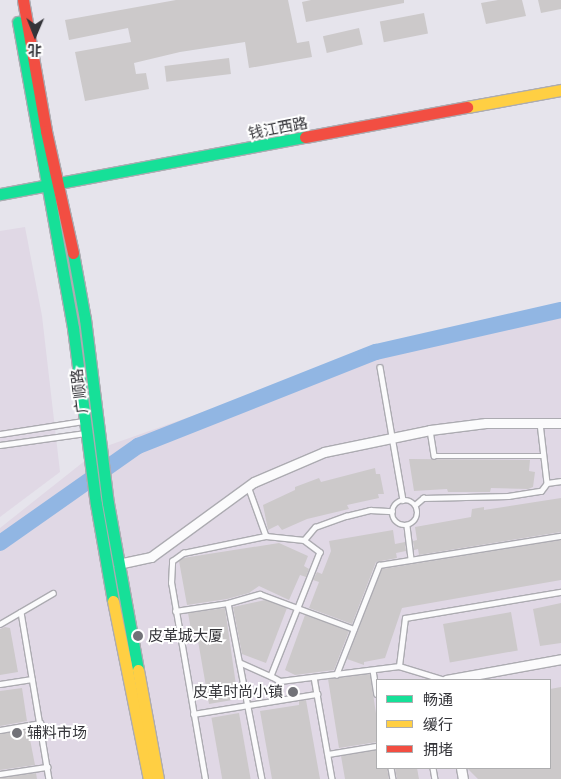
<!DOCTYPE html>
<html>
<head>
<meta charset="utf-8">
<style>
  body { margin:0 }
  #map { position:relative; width:561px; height:779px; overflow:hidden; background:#e6e4ec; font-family:"Golos Text","Noto Sans SC",sans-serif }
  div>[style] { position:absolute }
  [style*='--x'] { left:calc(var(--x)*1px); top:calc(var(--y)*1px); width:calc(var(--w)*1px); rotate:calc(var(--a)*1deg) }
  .commercial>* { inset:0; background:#e0d8e5 }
  .river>* { height:16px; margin:-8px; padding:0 8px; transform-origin:8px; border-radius:8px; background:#91b6e3 }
  .building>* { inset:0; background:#ccc9ca; transform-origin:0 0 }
  .roads { filter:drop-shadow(1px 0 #acabb1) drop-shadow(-1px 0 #acabb1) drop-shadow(0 1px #acabb1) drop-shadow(0 -1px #acabb1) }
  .lane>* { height:4.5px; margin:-2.25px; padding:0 2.25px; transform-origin:2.25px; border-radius:2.25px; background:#fbfbfc }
  .lane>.ring { margin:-2.25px; padding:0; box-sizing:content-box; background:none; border:4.5px solid #fbfbfc; border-radius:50% }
  .street>* { height:9px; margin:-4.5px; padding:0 4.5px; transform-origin:4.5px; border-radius:4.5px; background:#fbfbfc }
  .fast>* { height:11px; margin:-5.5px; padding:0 5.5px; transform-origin:5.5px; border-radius:5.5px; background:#16e098 }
  .slow>* { height:11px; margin:-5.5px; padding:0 5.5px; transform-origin:5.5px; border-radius:5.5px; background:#ffcf43 }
  .jam>* { height:11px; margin:-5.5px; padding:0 5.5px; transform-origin:5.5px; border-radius:5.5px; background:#f24e42 }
  .dots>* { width:14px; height:14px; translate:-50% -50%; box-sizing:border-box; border:2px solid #fff; border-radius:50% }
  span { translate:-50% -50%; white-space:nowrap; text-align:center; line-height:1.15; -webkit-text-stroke:4px #fff; paint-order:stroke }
  .street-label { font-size:15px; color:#343439 }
  .poi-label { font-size:15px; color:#343439 }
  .left { translate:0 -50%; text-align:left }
  .right { translate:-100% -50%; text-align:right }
  .legend { position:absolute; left:376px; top:679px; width:175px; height:90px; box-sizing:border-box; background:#fff; border:1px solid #aeaeb0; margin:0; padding:6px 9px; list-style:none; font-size:15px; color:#343439 }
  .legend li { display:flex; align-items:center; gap:10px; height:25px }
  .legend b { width:25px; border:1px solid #aeaeb0 }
  .north { position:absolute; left:10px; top:10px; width:50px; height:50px; -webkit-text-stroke:4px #fff; paint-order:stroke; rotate:181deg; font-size:14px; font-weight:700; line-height:20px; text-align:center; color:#343439 }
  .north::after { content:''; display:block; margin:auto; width:18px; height:22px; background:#343439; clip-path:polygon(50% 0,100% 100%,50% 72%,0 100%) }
</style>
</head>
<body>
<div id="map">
  <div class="commercial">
    <div style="clip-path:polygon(25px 227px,42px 316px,60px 472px,0 517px,0 231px)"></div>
    <div style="clip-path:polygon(evenodd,561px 315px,561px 779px,0 779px,0 528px,101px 448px,368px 354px,561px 315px,377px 680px,550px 680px,550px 768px,377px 768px,377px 680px)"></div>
  </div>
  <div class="river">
    <div style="--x:0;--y:543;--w:169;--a:-35.1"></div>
    <div style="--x:138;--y:446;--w:256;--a:-21.6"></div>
    <div style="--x:376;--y:352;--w:190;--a:-12.8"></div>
  </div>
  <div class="building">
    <div style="clip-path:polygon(176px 0,288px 0,297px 43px,309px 41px,312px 57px,249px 68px,245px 42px,180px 52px,134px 63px,136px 74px,146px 73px,149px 89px,85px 101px,75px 52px,131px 42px,128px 28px,69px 40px,65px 20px)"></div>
    <div style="clip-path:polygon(311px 0,404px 0,404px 3px,306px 22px,302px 2px)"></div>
    <div style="clip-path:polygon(498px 0,522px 0,526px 16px,486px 24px,481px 3px)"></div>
    <div style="clip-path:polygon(538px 0,561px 0,561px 9px,541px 13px)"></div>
    <div style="left:424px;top:13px;width:21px;height:45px;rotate:79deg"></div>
    <div style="left:359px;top:28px;width:17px;height:37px;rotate:77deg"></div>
    <div style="left:229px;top:58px;width:16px;height:65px;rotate:83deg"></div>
    <div style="clip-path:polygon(409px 459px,530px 460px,529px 471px,535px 472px,533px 487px,528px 489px,491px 488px,490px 492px,448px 492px,447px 489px,414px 491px)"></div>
    <div style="clip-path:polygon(375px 468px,376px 474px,380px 474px,384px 494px,378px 494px,379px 498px,347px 505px,349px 509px,307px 519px,282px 530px,278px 525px,268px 530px,263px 505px,295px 490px,295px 487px,319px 478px,321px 482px)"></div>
    <div style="clip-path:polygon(561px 498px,561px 532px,419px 555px,418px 549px,414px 550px,413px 541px,417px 540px,415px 527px,471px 517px,472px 509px,484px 507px,484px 510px)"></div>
    <div style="clip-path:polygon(393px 530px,395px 544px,405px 542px,406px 551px,396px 553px,397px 558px,376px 562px,352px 624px,309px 608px,319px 582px,313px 580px,317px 572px,322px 574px,331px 551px,329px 541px)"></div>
    <div style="clip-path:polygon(561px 540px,561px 580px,402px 608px,385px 658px,364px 662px,364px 665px,347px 659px,382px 569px)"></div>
    <div style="clip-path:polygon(279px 543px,308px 556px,304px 566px,309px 569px,306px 577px,300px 575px,289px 600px,259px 586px,249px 593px,227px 599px,187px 605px,179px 561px,183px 558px)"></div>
    <div style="clip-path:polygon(265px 600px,287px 608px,266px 663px,242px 654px,233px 607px)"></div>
    <div style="clip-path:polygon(561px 603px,561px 643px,540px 646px,533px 609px)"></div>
    <div style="clip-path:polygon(225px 608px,238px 699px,209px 704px,197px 635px,192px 635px,188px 613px)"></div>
    <div style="left:511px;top:612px;width:39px;height:69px;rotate:80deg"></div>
    <div style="clip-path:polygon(305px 615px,349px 631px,334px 670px,295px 675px,285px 670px)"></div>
    <div style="clip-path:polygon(5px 627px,10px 628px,18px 672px,0 675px,0 629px)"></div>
    <div style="clip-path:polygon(370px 674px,377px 720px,377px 742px,339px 748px,328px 679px)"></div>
    <div style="clip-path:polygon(561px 687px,561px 779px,478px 779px,467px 768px,550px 768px,550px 689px)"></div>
    <div style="clip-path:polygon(22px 688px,27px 721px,0 726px,0 691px)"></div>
    <div style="clip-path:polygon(306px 700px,320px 779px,272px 779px,260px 711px,299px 705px,299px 701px)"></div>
    <div style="left:239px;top:713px;width:67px;height:28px;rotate:80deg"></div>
    <div style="clip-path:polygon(28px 729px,35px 765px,0 770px,0 734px)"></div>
    <div style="clip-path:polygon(377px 750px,377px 768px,387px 768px,389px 779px,345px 779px,341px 756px)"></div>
    <div style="clip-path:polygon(395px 768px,417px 768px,419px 779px,397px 779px)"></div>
    <div style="clip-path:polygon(36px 773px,37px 779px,0 779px,0 778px)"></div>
  </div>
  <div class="roads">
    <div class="lane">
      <div style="--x:380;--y:367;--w:135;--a:80.2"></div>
      <div style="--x:540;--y:423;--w:60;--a:83.3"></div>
      <div style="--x:430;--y:430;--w:26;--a:81"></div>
      <div style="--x:434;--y:456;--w:109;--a:0"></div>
      <div style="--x:0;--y:434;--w:84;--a:-8.9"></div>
      <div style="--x:0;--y:445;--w:86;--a:-8"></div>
      <div style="--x:248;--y:486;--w:53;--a:70.2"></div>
      <div style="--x:266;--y:536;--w:38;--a:6"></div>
      <div style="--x:304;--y:540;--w:20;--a:37"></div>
      <div style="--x:320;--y:552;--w:133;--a:111.6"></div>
      <div style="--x:271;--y:676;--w:10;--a:29"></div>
      <div style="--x:280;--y:681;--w:120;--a:-7.2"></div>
      <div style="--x:399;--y:666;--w:48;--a:16.9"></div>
      <div class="ring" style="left:392px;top:500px;width:21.5px;height:21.5px"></div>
      <div style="--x:415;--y:505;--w:11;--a:-41"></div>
      <div style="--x:423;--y:498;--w:85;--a:-1.3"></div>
      <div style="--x:508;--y:496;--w:33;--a:-9"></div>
      <div style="--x:541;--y:491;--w:10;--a:-53"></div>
      <div style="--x:547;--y:483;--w:14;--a:-8"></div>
      <div style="--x:407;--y:526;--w:34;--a:83"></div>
      <div style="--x:304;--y:540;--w:17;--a:-50"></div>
      <div style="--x:315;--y:527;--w:33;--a:-20"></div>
      <div style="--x:346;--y:516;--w:25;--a:-14"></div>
      <div style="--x:370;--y:510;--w:22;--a:3"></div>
      <div style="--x:228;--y:603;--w:179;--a:79.1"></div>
      <div style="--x:175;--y:611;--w:54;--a:-8.6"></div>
      <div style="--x:228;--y:603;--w:33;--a:-16"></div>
      <div style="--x:260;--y:594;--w:100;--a:20.4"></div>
      <div style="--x:21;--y:612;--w:169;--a:80.5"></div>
      <div style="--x:0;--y:624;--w:61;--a:-30.3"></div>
      <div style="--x:239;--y:662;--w:35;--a:24"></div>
      <div style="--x:399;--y:666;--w:48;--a:-82.9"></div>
      <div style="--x:405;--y:618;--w:158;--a:-9.5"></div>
      <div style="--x:373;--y:670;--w:24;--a:81"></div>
      <div style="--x:336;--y:675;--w:118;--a:-68.6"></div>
      <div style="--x:379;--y:565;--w:184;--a:-9.1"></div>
      <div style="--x:314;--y:677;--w:104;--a:80"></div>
      <div style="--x:0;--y:684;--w:32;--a:-9"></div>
      <div style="--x:193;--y:714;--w:126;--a:-9.2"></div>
      <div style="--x:0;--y:730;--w:41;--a:-9.9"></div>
      <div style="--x:328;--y:754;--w:50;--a:-9.3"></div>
      <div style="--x:391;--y:768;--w:11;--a:80"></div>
      <div style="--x:433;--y:768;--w:11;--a:80"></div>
      <div style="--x:0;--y:774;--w:48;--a:-8.5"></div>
      <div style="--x:205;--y:779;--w:199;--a:-99.8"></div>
      <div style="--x:171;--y:583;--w:22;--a:-87"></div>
      <div style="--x:172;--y:561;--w:14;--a:-36"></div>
      <div style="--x:183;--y:553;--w:85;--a:-11.6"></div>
    </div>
    <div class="street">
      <div style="--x:118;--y:564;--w:34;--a:-12"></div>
      <div style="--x:151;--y:557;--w:127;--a:-36.1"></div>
      <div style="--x:254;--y:482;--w:76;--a:-23.2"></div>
      <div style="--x:324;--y:452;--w:108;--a:-11.7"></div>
      <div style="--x:430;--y:430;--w:56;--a:-7.1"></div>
      <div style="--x:486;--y:423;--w:75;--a:0"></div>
      <div style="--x:446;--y:680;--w:117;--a:-10.3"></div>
      <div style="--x:461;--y:768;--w:11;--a:80"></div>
    </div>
    <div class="fast">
      <div style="--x:18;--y:22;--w:311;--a:79.8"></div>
      <div style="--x:73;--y:328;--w:177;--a:82.6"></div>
      <div style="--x:96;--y:504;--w:98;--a:80.1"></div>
      <div style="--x:0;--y:194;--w:310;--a:-10.6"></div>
      <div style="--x:73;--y:253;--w:67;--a:79.7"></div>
      <div style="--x:85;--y:319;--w:185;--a:82.9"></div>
      <div style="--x:108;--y:503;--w:170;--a:79.8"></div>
    </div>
    <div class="slow">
      <div style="--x:467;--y:107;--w:96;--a:-10.3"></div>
      <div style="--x:113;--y:601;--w:182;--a:78.6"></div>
      <div style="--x:138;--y:670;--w:111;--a:79.6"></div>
    </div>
    <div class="jam">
      <div style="--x:23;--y:0;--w:133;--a:80"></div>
      <div style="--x:46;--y:131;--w:125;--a:77.5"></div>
      <div style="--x:305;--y:137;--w:165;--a:-10.5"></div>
    </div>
  </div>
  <div class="dots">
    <div style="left:138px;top:636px;background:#727278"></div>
    <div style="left:293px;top:692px;background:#727278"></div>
    <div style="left:17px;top:733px;background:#727278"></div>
  </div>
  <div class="street-label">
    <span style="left:278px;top:128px;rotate:-11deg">钱江西路</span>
    <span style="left:79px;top:391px;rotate:-97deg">广顺路</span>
  </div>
  <div class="poi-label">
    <span class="left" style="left:148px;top:636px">皮革城大厦</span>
    <span class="right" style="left:283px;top:692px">皮革时尚小镇</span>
    <span class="left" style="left:27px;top:733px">辅料市场</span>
  </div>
  <ul class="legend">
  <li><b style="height:6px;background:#16e098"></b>畅通</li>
  <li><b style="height:6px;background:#ffcf43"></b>缓行</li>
  <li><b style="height:6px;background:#f24e42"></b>拥堵</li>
  </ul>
  <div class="north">北</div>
</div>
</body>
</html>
